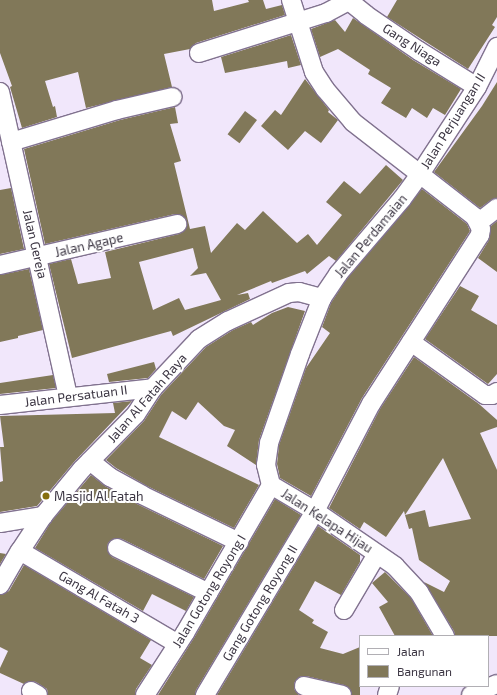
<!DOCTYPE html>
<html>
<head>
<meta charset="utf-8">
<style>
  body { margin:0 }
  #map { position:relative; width:497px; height:695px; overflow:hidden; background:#f1e7fb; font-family:"Exo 2",sans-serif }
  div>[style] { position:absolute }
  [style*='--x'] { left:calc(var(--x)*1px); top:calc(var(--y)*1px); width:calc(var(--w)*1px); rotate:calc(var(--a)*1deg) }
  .building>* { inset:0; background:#817859; transform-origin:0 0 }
  .roads { filter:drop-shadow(1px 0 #81728f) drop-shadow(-1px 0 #81728f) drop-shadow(0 1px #81728f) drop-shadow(0 -1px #81728f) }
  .minor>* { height:18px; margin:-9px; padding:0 9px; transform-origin:9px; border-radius:9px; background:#fff }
  .dots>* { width:11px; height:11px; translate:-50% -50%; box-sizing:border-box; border:2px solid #fff; border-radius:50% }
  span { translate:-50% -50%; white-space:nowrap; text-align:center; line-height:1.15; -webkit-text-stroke:4px #fff; paint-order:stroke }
  .street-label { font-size:13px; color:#3c3643 }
  .poi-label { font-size:13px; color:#3c3643 }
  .left { translate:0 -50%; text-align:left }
  .legend { position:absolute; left:359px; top:635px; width:130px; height:52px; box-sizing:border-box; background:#fff; border:1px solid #b1afb4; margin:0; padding:5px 7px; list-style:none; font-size:12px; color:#3c3643 }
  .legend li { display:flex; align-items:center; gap:8px; height:20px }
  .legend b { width:20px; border:1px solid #b1afb4 }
</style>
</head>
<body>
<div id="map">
  <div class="building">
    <div style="clip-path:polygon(0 0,212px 0,214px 11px,249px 2px,248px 0,263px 0,266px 9px,282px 5px,285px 15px,196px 43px,190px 49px,164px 54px,172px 87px,86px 108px,78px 72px,45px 81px,53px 107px,55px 106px,57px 117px,22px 128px,10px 87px,12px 86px,0 53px)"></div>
    <div style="clip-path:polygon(397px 0,497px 0,497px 17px,492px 25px,495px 27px,468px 69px,387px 17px)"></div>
    <div style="clip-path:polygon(353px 18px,413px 60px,461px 89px,445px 115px,433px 108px,427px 118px,412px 108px,406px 118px,381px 103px,391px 88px,368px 74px,370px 70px,338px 49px,320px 57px,311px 29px,335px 20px,345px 32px)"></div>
    <div style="clip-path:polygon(291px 35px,301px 65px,288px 68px,287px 61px,225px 73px,221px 57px)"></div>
    <div style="clip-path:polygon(305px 79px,329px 110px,328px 112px,338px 120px,321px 143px,305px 131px,288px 150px,261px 126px,275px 110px,281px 115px)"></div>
    <div style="clip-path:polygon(497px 82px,497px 198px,491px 200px,480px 208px,434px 172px,482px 106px)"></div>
    <div style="clip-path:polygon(evenodd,175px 107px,178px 123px,170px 124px,181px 161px,174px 163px,190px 229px,205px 226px,211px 253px,237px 223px,245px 230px,263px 211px,297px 243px,308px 234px,317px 245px,342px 215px,326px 202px,344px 181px,360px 194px,386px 165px,403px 180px,336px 261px,329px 256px,307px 274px,305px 271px,272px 283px,271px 281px,237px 295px,248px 293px,250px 299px,173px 336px,171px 331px,72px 358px,49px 264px,71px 259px,78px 284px,111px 278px,105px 252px,179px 234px,184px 231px,187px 222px,184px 217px,175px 214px,45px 244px,24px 149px,120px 120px,175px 107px,193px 248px,198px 268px,190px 276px,206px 273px,221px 300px,185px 310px,179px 298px,153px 310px,139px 262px,193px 248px)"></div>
    <div style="left:245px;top:111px;width:15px;height:29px;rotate:37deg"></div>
    <div style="clip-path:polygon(11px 188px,24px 249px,0 254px,0 190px)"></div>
    <div style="clip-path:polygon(422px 189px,467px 224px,470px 231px,362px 398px,311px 496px,280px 478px,277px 464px,279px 445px,306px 368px,330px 333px,322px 327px,331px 303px,346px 280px)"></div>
    <div style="clip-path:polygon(497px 221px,497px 272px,478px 258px,489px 240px,491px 226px)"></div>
    <div style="clip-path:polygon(29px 269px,43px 330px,18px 336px,18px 338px,0 342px,0 275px)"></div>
    <div style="clip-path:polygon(460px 286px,479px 296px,471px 310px,497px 325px,497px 374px,488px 384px,425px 339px)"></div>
    <div style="clip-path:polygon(288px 307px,305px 311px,259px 440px,256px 465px,227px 446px,235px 430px,224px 426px,198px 402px,186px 420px,172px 411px,159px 437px,259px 485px,234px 528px,147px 486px,116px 468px,106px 460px,144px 421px,161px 395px,206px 347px,233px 330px,251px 322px,253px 325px,272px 313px)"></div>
    <div style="clip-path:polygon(414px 357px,479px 404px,497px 420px,497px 427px,480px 433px,497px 470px,497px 636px,455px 636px,454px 631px,424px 582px,444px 592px,450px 581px,419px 560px,412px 528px,409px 529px,405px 515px,425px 510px,429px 527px,471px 519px,443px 458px,405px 515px,404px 511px,386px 537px,364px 522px,360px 529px,329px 508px,380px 409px)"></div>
    <div style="clip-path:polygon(154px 362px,156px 369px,148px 378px,109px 382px,107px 374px)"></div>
    <div style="clip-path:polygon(53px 375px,56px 388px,0 394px,0 383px)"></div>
    <div style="clip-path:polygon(132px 401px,74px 462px,37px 506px,0 512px,0 482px,3px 481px,0 447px,4px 447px,0 416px,115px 413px,113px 403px)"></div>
    <div style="clip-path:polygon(91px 475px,105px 486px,137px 504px,223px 546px,204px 579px,122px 539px,116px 538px,108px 543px,107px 549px,112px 557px,194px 597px,186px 611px,152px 594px,143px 611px,35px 548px,51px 522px)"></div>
    <div style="clip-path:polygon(275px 499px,301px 515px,196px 690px,195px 695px,158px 695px,194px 638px)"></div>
    <div style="clip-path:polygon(318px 526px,360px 555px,360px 562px,341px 595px,315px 581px,299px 610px,314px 620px,312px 623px,328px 632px,320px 648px,343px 654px,360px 647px,360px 695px,352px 695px,349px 688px,344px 685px,306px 676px,301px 676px,294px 683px,294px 689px,299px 695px,217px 695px)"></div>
    <div style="clip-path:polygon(0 553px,6px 554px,0 564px)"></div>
    <div style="clip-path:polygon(24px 565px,151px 640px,140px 658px,152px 665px,136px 689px,135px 695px,48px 695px,47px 689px,36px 682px,31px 681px,24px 684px,0 673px,0 668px,8px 651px,0 647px,0 595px,9px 591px)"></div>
    <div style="clip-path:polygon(385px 572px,411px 598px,433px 636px,395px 636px,379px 607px,388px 602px,372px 583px)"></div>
  </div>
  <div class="roads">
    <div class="minor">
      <div style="--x:349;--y:1;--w:22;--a:39"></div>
      <div style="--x:366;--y:15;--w:64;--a:34.2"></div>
      <div style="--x:419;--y:51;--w:68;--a:31.8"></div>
      <div style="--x:199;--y:53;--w:133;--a:-17.5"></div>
      <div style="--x:326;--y:13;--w:27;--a:-28"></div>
      <div style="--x:0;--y:92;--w:312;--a:77.4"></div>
      <div style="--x:11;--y:142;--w:111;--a:-16.8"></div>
      <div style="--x:117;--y:110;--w:57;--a:-13.1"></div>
      <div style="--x:479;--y:222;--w:23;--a:-38"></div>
      <div style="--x:0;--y:265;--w:182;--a:-13"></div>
      <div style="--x:411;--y:342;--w:91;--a:35.6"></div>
      <div style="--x:485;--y:395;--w:7;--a:0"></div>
      <div style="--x:492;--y:395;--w:6;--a:-31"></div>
      <div style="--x:0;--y:405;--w:154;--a:-6.3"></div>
      <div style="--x:90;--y:461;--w:26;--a:39"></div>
      <div style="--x:110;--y:477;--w:37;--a:29"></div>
      <div style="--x:142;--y:495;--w:108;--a:25.9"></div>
      <div style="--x:0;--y:523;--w:44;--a:-9.2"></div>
      <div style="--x:117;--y:548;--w:102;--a:26.1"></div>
      <div style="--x:20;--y:551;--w:183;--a:30.5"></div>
      <div style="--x:0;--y:585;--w:39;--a:-60"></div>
      <div style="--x:20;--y:551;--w:42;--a:-56.7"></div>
      <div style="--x:43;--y:516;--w:61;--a:-50.3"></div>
      <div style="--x:82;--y:469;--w:77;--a:-45.5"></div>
      <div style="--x:136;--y:414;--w:31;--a:-57"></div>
      <div style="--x:153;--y:388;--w:67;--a:-46.8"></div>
      <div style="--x:199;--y:339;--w:34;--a:-32"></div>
      <div style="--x:228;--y:321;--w:67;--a:-24.7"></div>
      <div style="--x:289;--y:293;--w:10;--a:-6"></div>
      <div style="--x:299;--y:292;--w:24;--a:15"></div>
      <div style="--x:344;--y:610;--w:65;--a:-59.5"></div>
      <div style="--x:445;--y:636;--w:51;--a:-120.6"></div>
      <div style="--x:419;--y:592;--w:35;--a:-133"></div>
      <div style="--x:395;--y:566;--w:97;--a:-145.5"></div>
      <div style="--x:315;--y:511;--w:51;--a:-149.4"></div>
      <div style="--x:271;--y:485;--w:21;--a:-104"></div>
      <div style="--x:266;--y:465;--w:22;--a:-82"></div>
      <div style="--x:269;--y:443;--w:94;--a:-70.8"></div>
      <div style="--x:300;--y:354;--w:60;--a:-68.6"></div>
      <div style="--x:322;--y:298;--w:29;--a:-56"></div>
      <div style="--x:338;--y:274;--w:99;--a:-49.5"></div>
      <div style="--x:402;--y:199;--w:31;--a:-54"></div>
      <div style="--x:420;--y:174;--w:104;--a:-56.8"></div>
      <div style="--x:477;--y:87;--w:45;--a:-63.4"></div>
      <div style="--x:304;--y:686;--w:39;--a:13"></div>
      <div style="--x:31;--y:691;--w:8;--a:30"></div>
      <div style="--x:145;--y:695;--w:74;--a:-57.2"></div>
      <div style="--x:185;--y:633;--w:171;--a:-59.8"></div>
      <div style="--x:205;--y:695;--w:214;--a:-59.1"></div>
      <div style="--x:315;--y:511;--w:121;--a:-62.4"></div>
      <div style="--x:371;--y:404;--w:201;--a:-57.2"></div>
      <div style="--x:480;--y:235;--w:6;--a:-81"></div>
      <div style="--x:481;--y:229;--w:13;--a:-117"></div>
      <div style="--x:475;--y:217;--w:155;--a:-142.1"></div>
      <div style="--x:353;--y:122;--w:43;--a:-130.3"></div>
      <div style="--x:325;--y:89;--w:20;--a:-123"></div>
      <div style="--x:314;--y:72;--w:76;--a:-107.7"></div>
      <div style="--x:387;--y:695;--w:9;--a:-72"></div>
      <div style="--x:471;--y:695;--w:28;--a:-23"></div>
    </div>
  </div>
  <div class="dots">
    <div style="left:46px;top:496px;background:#856f0e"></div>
  </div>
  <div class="street-label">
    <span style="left:412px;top:45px;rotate:33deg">Gang Niaga</span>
    <span style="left:453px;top:121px;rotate:-58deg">Jalan Perjuangan II</span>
    <span style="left:371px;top:236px;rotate:-50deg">Jalan Perdamaian</span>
    <span style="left:35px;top:244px;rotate:77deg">Jalan Gereja</span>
    <span style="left:89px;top:245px;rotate:-13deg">Jalan Agape</span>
    <span style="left:76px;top:396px;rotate:-7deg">Jalan Persatuan II</span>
    <span style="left:147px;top:398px;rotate:-49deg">Jalan Al Fatah Raya</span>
    <span style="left:327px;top:521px;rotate:33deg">Jalan Kelapa Hijau</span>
    <span style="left:209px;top:591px;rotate:-59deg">Jalan Gotong Royong I</span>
    <span style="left:99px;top:597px;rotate:30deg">Gang Al Fatah 3</span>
    <span style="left:260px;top:603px;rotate:-59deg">Gang Gotong Royong II</span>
  </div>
  <div class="poi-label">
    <span class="left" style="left:54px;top:496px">Masjid Al Fatah</span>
  </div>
  <ul class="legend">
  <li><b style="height:5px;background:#fff"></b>Jalan</li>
  <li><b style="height:11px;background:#817859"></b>Bangunan</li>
  </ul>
</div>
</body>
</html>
